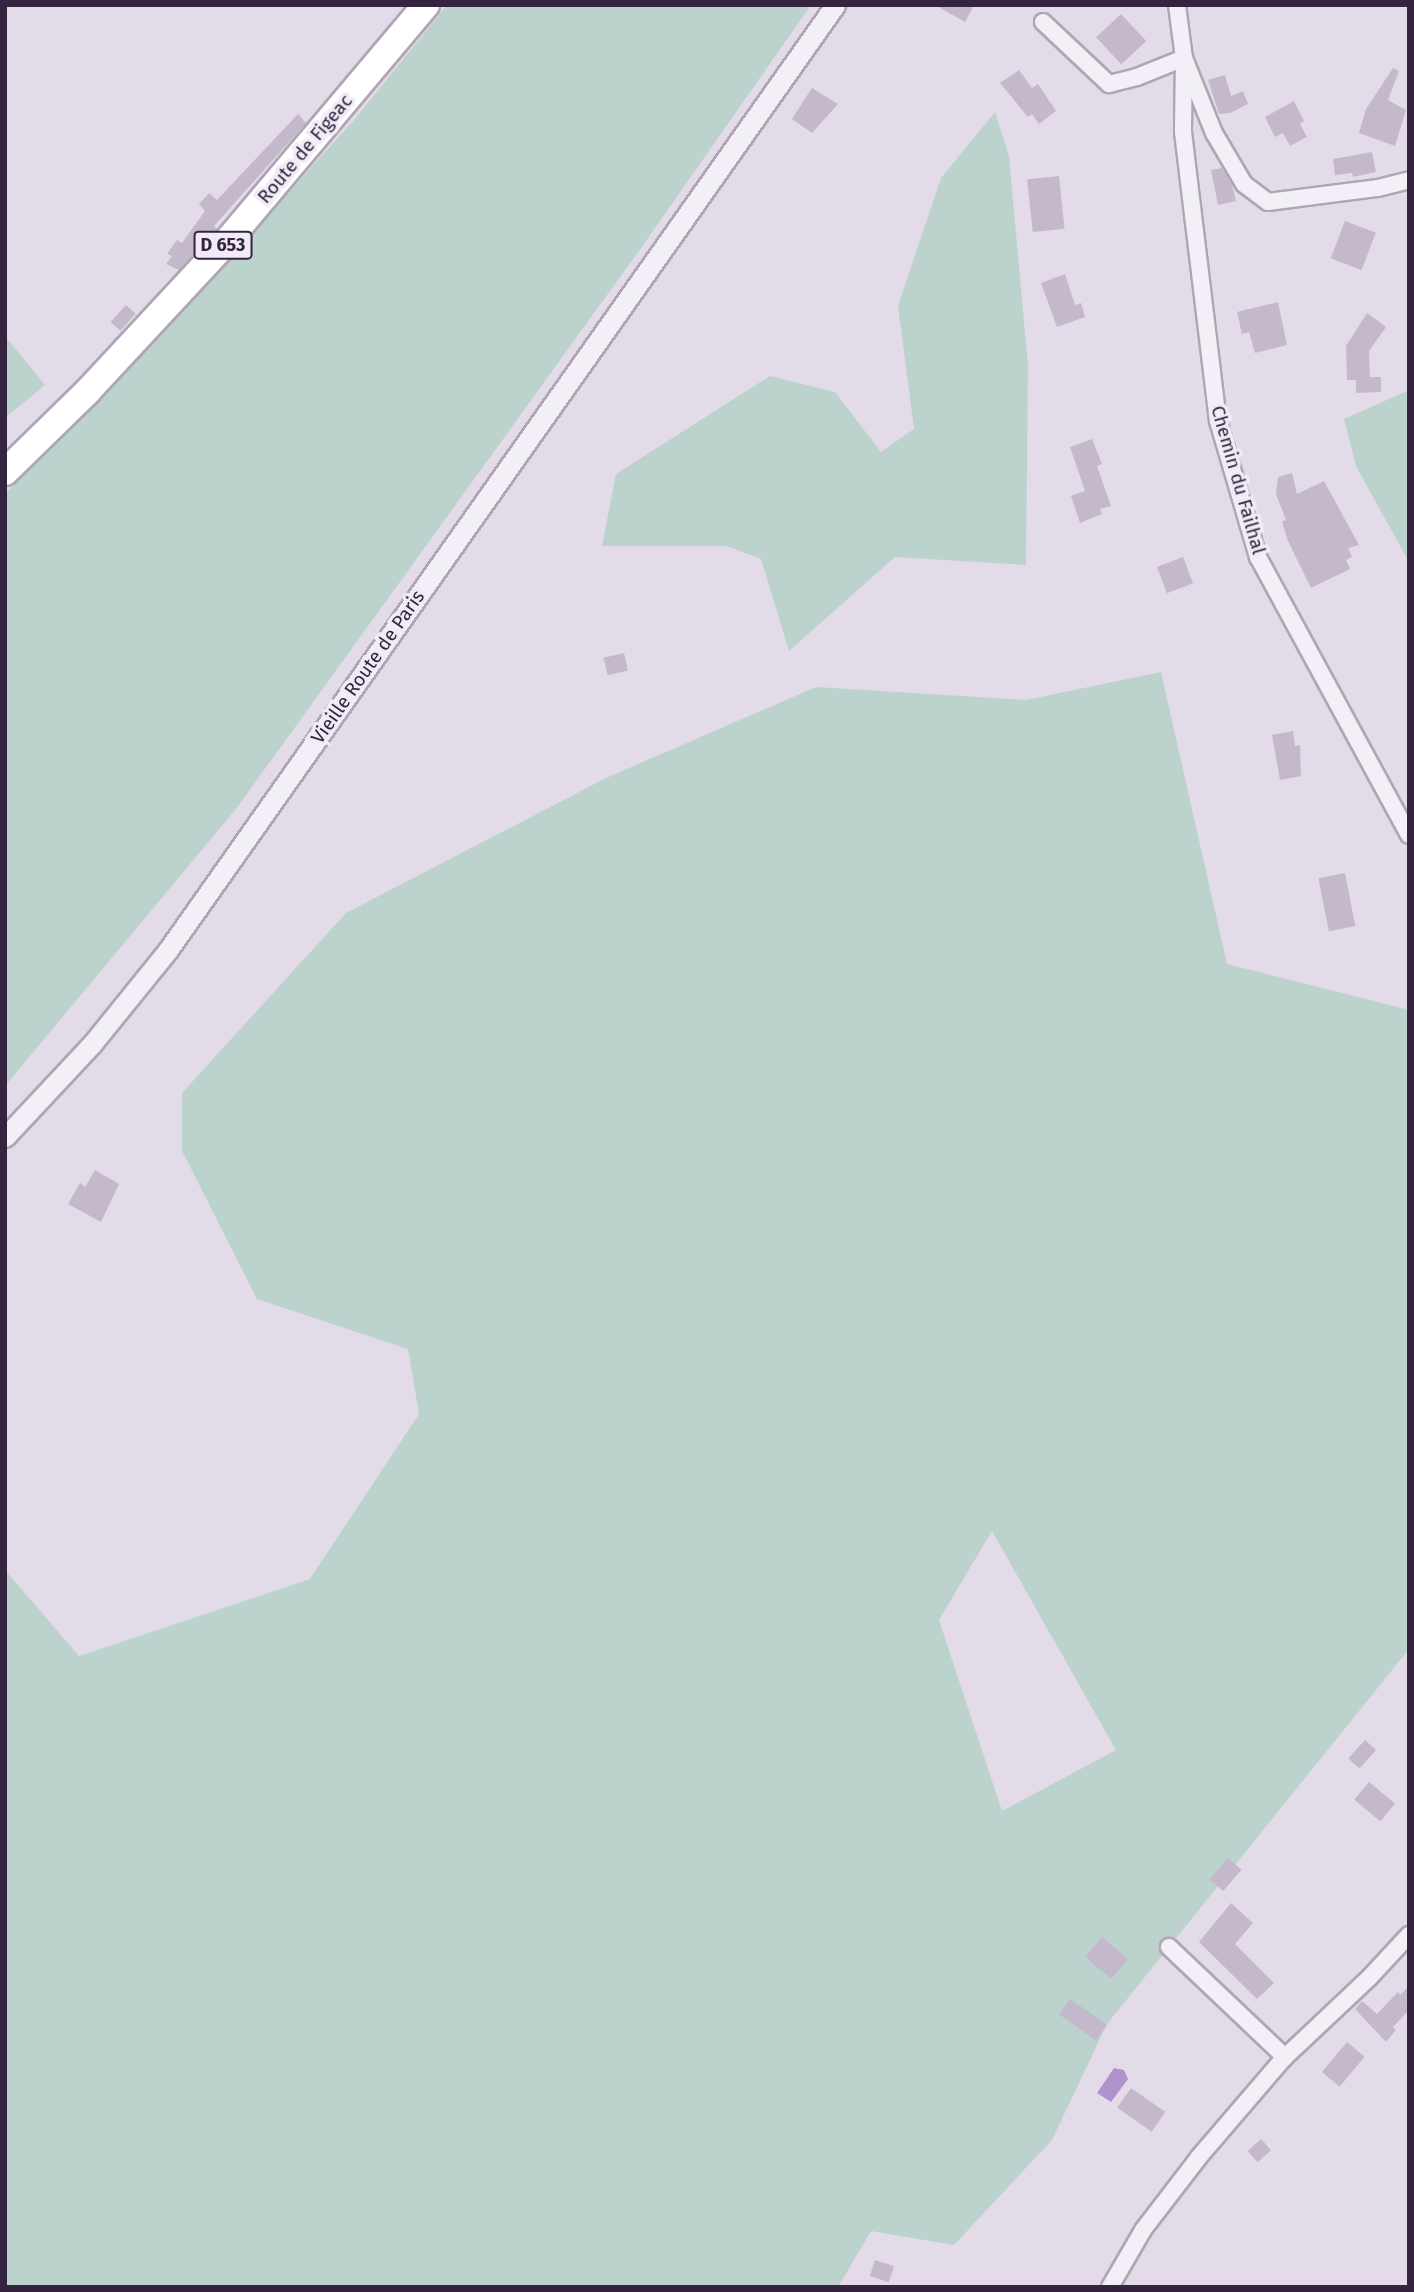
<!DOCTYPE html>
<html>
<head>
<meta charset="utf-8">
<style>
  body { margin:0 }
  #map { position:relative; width:1414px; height:2292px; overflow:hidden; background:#e3dce8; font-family:"Fira Sans",sans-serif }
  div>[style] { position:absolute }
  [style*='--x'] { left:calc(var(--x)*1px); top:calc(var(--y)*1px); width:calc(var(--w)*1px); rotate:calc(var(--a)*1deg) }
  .green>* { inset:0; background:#bcd2cd }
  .water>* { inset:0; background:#b093cc }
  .building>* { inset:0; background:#c4b8cb; transform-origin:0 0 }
  .roads { filter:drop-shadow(2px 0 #afa5b5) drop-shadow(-2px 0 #afa5b5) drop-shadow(0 2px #afa5b5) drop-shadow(0 -2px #afa5b5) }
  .minor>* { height:16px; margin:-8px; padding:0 8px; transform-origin:8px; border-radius:8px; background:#f3eff6 }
  .tertiary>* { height:19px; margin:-9.5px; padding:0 9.5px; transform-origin:9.5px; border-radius:9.5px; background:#f3eff6 }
  .primary>* { height:26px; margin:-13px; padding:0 13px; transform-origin:13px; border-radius:13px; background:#fff }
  span { translate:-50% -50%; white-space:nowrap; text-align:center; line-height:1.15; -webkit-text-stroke:7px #f1ebf5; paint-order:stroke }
  .shield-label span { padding:2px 5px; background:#f1ebf5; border:2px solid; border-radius:5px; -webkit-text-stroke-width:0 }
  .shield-label { font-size:18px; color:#35243f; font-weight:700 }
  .street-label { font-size:19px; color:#35243f }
  .frame { position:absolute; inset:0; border:7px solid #35243f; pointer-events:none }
</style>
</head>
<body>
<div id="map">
  <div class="green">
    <div style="clip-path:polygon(447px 5px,811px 5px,641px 248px,236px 809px,5px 1086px,5px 494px,117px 381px,354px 120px)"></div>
    <div style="clip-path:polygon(995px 112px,1009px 156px,1028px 366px,1026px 565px,895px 557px,789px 651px,761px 559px,726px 546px,602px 546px,616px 474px,770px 376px,835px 392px,881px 452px,914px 429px,898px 306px,941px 178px)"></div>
    <div style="clip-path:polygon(5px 336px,45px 385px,5px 418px)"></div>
    <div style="clip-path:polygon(1409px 390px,1409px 562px,1356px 466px,1344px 419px)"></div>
    <div style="clip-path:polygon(evenodd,1161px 672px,1227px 964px,1409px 1010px,1409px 1649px,1107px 2024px,1052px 2140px,954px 2245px,871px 2231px,838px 2287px,5px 2287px,5px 1570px,79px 1656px,310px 1579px,419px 1414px,408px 1349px,257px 1299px,182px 1151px,182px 1093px,346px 913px,606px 778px,816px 687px,1026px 700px,1161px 672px,992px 1531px,1116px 1750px,1002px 1811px,939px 1620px,992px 1531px)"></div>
  </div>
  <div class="water">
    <div style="clip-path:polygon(1114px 2068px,1124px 2070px,1128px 2079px,1111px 2102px,1097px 2093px)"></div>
  </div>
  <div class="building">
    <div style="clip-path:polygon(935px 5px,974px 5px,965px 22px)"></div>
    <div style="left:1121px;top:14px;width:37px;height:34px;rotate:47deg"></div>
    <div style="clip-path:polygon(1393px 68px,1399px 71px,1388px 100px,1406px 110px,1395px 146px,1359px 133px,1366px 109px)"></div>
    <div style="clip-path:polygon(1019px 70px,1032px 88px,1038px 84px,1056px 111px,1039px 124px,1032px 114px,1028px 117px,1000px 83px)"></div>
    <div style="clip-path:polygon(1225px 75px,1231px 96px,1243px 91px,1248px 104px,1230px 113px,1219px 114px,1208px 80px)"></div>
    <div style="clip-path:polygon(812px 88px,838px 104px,812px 133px,792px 119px)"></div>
    <div style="clip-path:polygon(1294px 101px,1304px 121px,1300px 124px,1307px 137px,1290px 146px,1283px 133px,1275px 137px,1265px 117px)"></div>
    <div style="clip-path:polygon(298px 114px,306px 123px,214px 226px,217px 229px,179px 270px,166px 264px,172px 256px,167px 254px,177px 240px,182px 243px,205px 211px,199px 204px,209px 193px,217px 200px)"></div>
    <div style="clip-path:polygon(1372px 152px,1376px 172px,1353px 177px,1352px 173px,1335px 175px,1333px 159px)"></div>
    <div style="clip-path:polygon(1222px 168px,1232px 185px,1236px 201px,1218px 205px,1211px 170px)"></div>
    <div style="left:1059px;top:176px;width:53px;height:32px;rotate:84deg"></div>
    <div style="left:1345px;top:221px;width:33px;height:40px;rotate:21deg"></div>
    <div style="clip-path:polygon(1065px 274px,1075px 305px,1081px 303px,1085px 317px,1057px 327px,1041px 283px)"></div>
    <div style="clip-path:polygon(1278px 302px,1287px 345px,1255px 353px,1249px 332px,1242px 334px,1237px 312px)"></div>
    <div style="left:126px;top:305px;width:13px;height:23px;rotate:42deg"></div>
    <div style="clip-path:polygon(1367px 313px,1386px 327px,1369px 351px,1370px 377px,1381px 377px,1381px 392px,1356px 393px,1356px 380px,1347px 380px,1346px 346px)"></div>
    <div style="clip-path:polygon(1092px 439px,1102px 464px,1097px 466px,1111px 506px,1100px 509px,1102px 514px,1080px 523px,1071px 496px,1085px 491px,1070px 447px)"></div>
    <div style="clip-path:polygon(1292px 473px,1297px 494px,1324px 481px,1359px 545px,1348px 548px,1352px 557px,1346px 560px,1350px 569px,1311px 588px,1288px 541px,1282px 522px,1286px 520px,1276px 494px,1278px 477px)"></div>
    <div style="left:1183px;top:557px;width:28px;height:28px;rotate:69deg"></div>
    <div style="left:624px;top:653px;width:18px;height:21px;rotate:77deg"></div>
    <div style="clip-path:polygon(1293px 731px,1295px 746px,1300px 745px,1301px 776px,1280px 780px,1272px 735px)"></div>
    <div style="left:1345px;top:873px;width:54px;height:27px;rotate:79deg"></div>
    <div style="clip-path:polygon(95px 1170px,119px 1184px,101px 1222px,68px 1204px,80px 1183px,85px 1187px)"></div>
    <div style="left:1365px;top:1740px;width:15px;height:25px;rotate:42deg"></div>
    <div style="left:1369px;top:1782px;width:34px;height:23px;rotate:40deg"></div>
    <div style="left:1228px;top:1858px;width:18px;height:28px;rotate:41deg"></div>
    <div style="clip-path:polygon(1231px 1903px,1253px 1923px,1235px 1944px,1274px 1983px,1257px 1999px,1199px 1942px)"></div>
    <div style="left:1102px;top:1937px;width:34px;height:26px;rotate:40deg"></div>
    <div style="clip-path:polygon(1409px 1986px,1409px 2010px,1393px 2027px,1396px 2030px,1386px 2042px,1355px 2009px,1362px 2001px,1377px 2014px,1398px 1992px,1400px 1995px)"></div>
    <div style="left:1070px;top:1999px;width:45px;height:19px;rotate:35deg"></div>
    <div style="left:1347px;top:2042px;width:23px;height:39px;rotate:40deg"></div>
    <div style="left:1131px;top:2088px;width:42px;height:24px;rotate:35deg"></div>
    <div style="left:1261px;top:2139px;width:15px;height:18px;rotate:48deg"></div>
    <div style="left:875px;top:2260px;width:20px;height:17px;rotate:18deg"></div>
  </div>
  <div class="roads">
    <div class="minor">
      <div style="--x:1177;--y:5;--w:53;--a:82.5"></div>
      <div style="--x:1184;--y:58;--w:74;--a:90.8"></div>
      <div style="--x:1183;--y:132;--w:291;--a:83.1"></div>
      <div style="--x:1218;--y:421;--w:142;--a:73.6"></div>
      <div style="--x:1258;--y:557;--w:316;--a:61.5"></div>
      <div style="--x:1043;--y:22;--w:91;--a:43.2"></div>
      <div style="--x:1109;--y:84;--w:29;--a:-14"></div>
      <div style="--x:1137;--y:77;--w:51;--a:-22"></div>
      <div style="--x:1184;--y:58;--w:81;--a:68.2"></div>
      <div style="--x:1214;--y:133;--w:59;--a:59.5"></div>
      <div style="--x:1244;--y:184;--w:30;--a:37"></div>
      <div style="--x:1268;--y:202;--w:111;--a:-7.3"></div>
      <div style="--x:1378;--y:188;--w:32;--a:-14"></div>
      <div style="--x:1169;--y:1947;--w:160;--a:43.5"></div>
      <div style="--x:1110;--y:2287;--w:66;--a:-59.9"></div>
      <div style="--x:1143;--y:2230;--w:92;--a:-52.5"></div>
      <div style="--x:1199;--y:2157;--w:129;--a:-49.4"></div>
      <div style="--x:1283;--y:2059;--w:118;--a:-43.3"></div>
      <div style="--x:1369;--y:1978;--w:59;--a:-47.1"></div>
    </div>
    <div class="tertiary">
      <div style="--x:5;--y:1137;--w:127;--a:-46.9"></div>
      <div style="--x:92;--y:1044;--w:121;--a:-51"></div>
      <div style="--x:168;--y:950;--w:1157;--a:-54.78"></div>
    </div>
    <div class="primary">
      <div style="--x:5;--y:472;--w:115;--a:-44.3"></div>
      <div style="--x:87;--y:392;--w:209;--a:-47.1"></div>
      <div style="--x:229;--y:239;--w:306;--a:-49.9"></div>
    </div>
  </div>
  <div class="shield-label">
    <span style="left:223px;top:245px">D 653</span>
  </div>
  <div class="street-label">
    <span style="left:305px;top:149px;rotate:-50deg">Route de Figeac</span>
    <span style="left:1238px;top:480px;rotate:74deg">Chemin du Failhal</span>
    <span style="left:368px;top:667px;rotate:-55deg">Vieille Route de Paris</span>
  </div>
  <div class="frame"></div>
</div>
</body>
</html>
